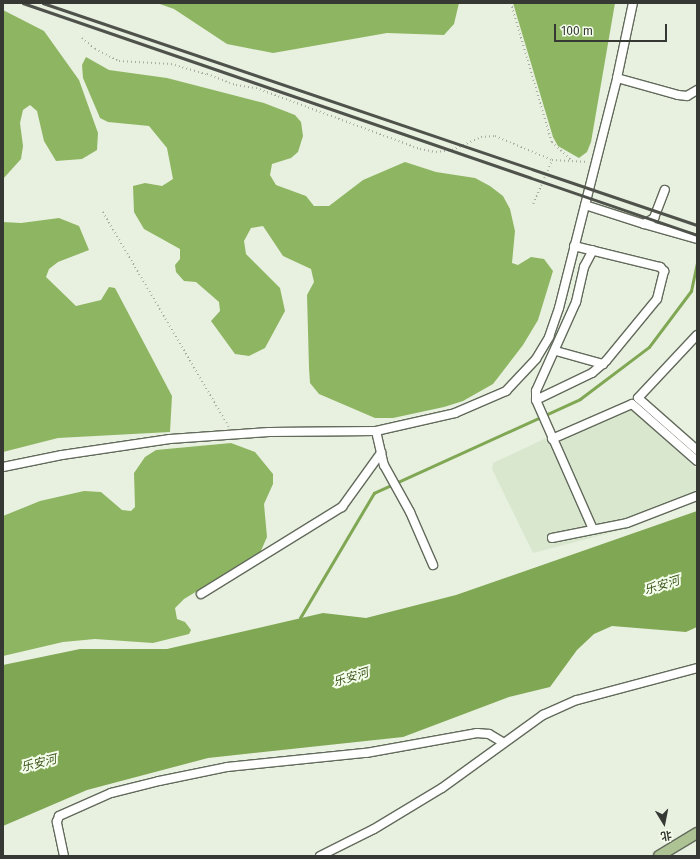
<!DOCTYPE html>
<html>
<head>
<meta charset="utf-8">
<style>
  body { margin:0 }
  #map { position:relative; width:700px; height:859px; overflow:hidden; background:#e8f0e0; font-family:"Fira Sans","Noto Sans SC",sans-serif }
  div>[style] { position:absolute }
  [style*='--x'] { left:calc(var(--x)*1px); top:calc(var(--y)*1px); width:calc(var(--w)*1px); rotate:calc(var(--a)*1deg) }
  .built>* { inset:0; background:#dae7cf }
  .forest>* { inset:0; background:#8eb662 }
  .water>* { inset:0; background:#80a753 }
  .stream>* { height:2.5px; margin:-1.25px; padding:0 1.25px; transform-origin:1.25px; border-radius:1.25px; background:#80a753 }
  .path>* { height:1.5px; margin-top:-0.75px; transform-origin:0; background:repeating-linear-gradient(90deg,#a7ada1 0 1px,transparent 0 4px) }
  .roads { filter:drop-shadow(1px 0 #626a5b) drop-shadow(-1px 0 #626a5b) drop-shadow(0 1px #626a5b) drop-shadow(0 -1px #626a5b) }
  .minor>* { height:8px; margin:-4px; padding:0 4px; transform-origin:4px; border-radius:4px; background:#fff }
  .major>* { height:10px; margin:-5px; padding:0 5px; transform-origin:5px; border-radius:5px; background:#adc394 }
  .rail>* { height:2.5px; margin:-1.25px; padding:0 1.25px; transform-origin:1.25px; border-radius:1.25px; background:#4e524b }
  span { translate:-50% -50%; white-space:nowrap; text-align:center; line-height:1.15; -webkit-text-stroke:4px #f5feed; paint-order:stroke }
  .water-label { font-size:12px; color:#3a5418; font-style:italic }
  .frame { position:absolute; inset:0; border:4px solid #363933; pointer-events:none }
  .north { position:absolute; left:644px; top:803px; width:40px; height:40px; -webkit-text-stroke:3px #f5feed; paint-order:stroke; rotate:170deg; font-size:11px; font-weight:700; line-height:16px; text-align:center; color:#363933 }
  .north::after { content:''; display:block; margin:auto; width:14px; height:18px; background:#363933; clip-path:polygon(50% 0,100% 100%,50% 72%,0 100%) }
  .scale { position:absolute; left:554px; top:24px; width:113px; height:18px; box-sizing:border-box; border:2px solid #363933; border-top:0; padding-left:5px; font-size:12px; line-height:14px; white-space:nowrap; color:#363933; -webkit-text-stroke:3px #f5feed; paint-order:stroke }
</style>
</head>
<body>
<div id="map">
  <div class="built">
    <div style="clip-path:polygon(618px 404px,625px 404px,697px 469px,697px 501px,633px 527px,533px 553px,492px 469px,493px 463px)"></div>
  </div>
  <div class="forest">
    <div style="clip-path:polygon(157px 3px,459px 3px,454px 24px,444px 35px,387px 33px,273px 53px,227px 44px,174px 9px)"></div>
    <div style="clip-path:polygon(513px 3px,615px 3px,591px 142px,587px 152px,579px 158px,558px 146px,553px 137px)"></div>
    <div style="clip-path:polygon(3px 10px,44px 31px,79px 80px,98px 133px,97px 150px,82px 159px,56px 161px,44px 141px,37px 111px,30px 105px,23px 110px,20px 123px,23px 146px,21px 159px,3px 179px)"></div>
    <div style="clip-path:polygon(86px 57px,109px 70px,167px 78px,264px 103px,295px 115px,301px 122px,303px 136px,298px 152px,291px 158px,272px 164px,270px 175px,276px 185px,306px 196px,314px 206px,329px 206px,363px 180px,405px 162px,436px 172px,475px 178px,490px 186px,503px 196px,510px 209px,515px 231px,512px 263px,518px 265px,531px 257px,544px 259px,553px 271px,538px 320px,523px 345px,493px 384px,463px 401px,444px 407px,393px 418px,375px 418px,319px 394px,310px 383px,309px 368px,307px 295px,314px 282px,311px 269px,283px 256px,263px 226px,251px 228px,244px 241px,246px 254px,280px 288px,285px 311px,265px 348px,249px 356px,235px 354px,211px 321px,220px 311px,219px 302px,196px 282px,184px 281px,176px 272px,175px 265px,180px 259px,180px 249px,144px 229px,134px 212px,133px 186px,145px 183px,162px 186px,173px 179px,167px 148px,149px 126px,108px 122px,100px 118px,83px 78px,82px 65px)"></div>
    <div style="clip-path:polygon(59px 218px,79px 226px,89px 250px,58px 262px,49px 269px,46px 277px,76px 306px,101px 300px,109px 287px,115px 288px,172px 396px,170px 432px,58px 438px,3px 452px,3px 222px,21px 223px)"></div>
    <div style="clip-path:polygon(231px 443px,255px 452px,273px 474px,273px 484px,264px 504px,267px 537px,260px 553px,184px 599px,175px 608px,177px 619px,185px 622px,191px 630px,189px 634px,153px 643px,95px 639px,63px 642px,3px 656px,3px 516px,40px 501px,84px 491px,101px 492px,122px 510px,131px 511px,135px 507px,134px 473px,145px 457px,156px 450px)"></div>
  </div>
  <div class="water">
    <div style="clip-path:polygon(697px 511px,697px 627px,686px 632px,612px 626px,594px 634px,577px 650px,550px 687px,509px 697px,403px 737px,208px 758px,87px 790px,3px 826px,3px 665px,80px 649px,167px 649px,323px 613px,366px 618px,456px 595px)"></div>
  </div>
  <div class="stream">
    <div style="--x:300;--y:618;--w:145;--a:-59.4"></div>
    <div style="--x:374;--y:493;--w:226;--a:-24.5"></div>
    <div style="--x:580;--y:399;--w:86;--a:-37"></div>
    <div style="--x:649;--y:347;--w:70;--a:-53.1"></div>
    <div style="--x:691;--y:291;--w:30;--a:-78"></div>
  </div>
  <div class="path">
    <div style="--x:511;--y:3;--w:145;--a:73.6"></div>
    <div style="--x:552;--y:142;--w:26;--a:43"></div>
    <div style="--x:82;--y:38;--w:17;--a:40"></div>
    <div style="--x:95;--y:49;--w:27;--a:27"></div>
    <div style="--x:119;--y:61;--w:52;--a:3.3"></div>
    <div style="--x:171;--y:64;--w:37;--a:16"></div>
    <div style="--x:207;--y:74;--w:31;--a:21"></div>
    <div style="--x:236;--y:85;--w:20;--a:9"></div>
    <div style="--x:256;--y:88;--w:175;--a:20.4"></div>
    <div style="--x:420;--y:149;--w:16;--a:11"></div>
    <div style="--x:436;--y:152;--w:16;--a:-7"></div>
    <div style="--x:452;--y:150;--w:32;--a:-24"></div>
    <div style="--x:481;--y:137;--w:14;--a:-4"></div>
    <div style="--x:495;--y:136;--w:62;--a:22.8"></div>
    <div style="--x:533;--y:204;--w:48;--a:-66.6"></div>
    <div style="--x:552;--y:160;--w:36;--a:3"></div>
    <div style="--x:103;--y:212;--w:249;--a:59.6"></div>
  </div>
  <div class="roads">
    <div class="minor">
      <div style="--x:617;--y:78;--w:63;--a:15.6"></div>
      <div style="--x:678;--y:95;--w:9;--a:6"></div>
      <div style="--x:687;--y:96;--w:12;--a:-31"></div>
      <div style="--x:585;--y:205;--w:62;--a:17.9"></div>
      <div style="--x:644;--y:224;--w:12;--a:-31"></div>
      <div style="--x:654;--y:218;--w:30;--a:-69"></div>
      <div style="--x:644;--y:224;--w:55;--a:15.8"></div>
      <div style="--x:574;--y:246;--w:89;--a:13.7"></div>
      <div style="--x:660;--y:267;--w:6;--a:45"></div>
      <div style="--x:664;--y:271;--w:29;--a:104"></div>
      <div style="--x:657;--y:299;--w:80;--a:129.4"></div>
      <div style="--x:606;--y:361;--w:18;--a:139"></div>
      <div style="--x:592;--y:373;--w:62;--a:154.3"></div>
      <div style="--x:536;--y:400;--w:141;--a:66.2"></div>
      <div style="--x:697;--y:335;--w:86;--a:133.1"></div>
      <div style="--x:638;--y:398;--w:79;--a:41.4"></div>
      <div style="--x:556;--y:351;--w:49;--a:15.5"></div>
      <div style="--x:536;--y:400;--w:9;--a:-90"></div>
      <div style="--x:536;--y:391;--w:98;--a:-65.8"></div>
      <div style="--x:576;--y:302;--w:36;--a:-77"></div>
      <div style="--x:584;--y:267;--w:19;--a:-62"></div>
      <div style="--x:376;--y:431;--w:35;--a:77"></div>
      <div style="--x:384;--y:465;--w:54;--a:61"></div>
      <div style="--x:410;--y:512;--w:58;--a:66.5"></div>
      <div style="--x:552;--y:439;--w:87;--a:-23.6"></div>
      <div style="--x:632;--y:404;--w:86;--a:41.2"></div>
      <div style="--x:3;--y:467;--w:60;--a:-11.5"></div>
      <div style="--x:62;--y:455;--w:109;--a:-8.4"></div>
      <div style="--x:170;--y:439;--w:99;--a:-4"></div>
      <div style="--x:269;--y:432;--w:107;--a:-0.5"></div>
      <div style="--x:376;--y:431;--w:81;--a:-12.8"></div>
      <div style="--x:455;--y:413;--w:56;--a:-23.3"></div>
      <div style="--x:506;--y:391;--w:44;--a:-46.8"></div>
      <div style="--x:536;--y:359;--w:26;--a:-59"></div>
      <div style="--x:549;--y:337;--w:31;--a:-71"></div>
      <div style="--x:559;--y:308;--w:237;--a:-75.8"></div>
      <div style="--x:617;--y:78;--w:77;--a:-78"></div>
      <div style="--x:552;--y:538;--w:76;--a:-11.3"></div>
      <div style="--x:627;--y:523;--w:75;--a:-21.1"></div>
      <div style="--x:201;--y:594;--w:166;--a:-31.7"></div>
      <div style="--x:342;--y:507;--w:67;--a:-54.2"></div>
      <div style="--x:64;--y:856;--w:35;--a:-102"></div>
      <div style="--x:57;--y:822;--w:6;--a:-72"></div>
      <div style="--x:59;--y:816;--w:57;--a:-23.9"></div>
      <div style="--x:111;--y:793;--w:49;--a:-14"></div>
      <div style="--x:159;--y:781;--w:69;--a:-11.6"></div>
      <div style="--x:227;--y:767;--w:140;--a:-5.8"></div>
      <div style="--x:366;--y:753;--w:113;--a:-10.2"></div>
      <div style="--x:477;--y:733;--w:12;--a:5"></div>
      <div style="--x:489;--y:734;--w:17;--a:31"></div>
      <div style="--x:320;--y:856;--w:60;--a:-26.6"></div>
      <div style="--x:374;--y:829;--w:79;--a:-31.1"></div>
      <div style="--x:442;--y:788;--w:125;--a:-35.9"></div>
      <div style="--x:543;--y:715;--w:37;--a:-24"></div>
      <div style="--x:577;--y:700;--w:124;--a:-14.9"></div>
    </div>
    <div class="major">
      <div style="--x:659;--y:856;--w:44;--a:-31.2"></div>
    </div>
  </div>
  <div class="rail">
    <div style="--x:23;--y:3;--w:713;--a:18.99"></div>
    <div style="--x:43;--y:3;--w:691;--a:18.75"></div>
  </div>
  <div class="water-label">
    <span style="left:662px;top:586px;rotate:-17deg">乐安河</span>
    <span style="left:351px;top:678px;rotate:-17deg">乐安河</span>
    <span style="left:39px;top:764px;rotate:-14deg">乐安河</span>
  </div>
  <div class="frame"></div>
  <div class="north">北</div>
  <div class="scale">100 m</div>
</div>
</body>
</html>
